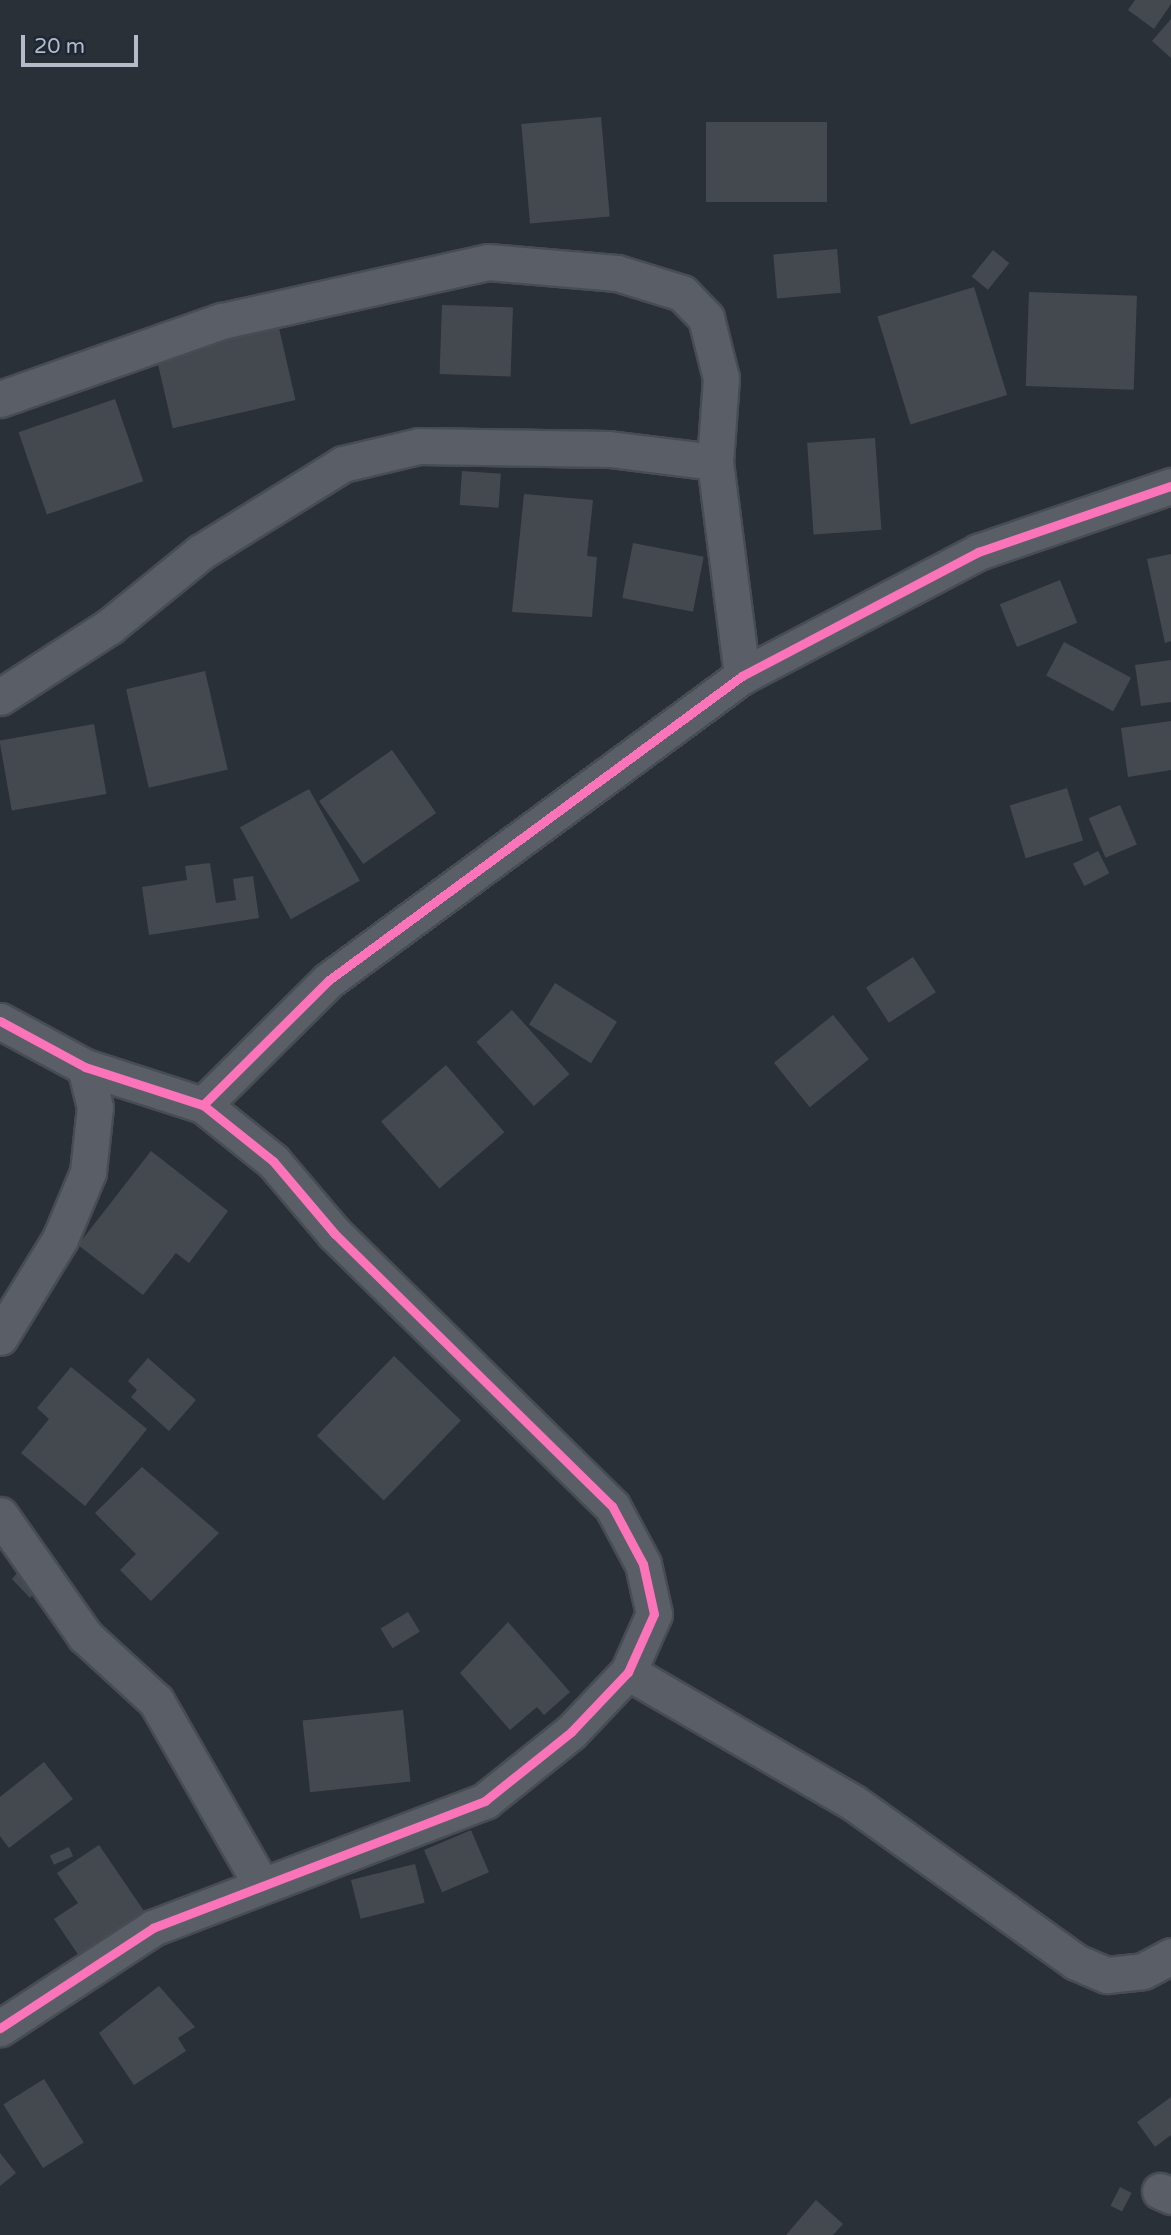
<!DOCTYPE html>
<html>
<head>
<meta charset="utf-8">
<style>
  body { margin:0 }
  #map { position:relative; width:1171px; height:2235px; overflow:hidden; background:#2a3038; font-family:"Varela Round",sans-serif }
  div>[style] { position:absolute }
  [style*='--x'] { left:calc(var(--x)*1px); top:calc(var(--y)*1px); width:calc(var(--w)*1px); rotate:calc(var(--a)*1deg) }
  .building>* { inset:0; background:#444950; transform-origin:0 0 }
  .roads { filter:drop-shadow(2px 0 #484c53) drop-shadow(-2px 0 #484c53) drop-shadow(0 2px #484c53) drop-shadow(0 -2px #484c53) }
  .minor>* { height:35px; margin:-17.5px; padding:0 17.5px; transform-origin:17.5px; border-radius:17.5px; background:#5a5e66 }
  .cycleway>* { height:9px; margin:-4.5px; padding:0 4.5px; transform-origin:4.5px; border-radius:4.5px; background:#fb73b8 }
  span { translate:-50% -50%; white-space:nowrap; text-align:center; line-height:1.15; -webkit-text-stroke:5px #1d2633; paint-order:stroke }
  .scale { position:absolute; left:21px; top:35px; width:117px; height:32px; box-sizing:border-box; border:4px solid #b4bcc9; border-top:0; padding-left:9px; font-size:21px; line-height:24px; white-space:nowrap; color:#b4bcc9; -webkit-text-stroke:5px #1d2633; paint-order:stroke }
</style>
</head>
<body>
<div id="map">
  <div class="building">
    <div style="clip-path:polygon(1135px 0,1171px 0,1171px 4px,1154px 29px,1128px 10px)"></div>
    <div style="clip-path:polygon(1171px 19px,1171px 58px,1152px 41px)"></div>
    <div style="left:601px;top:117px;width:100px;height:80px;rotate:85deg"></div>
    <div style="left:706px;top:122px;width:121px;height:80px"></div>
    <div style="left:837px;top:249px;width:44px;height:64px;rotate:85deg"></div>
    <div style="left:993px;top:250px;width:21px;height:34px;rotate:39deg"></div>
    <div style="left:974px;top:287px;width:113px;height:101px;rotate:73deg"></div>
    <div style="left:1029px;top:292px;width:108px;height:94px;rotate:2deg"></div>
    <div style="left:442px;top:305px;width:71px;height:69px;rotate:2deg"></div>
    <div style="left:278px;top:324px;width:78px;height:126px;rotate:77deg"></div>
    <div style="left:115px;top:399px;width:87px;height:102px;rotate:71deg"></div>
    <div style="left:875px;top:438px;width:92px;height:68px;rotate:86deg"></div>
    <div style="left:462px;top:471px;width:39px;height:34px;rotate:4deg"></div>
    <div style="clip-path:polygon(524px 494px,593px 500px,587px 556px,597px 557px,592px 617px,512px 612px)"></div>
    <div style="left:633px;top:543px;width:72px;height:56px;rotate:11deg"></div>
    <div style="clip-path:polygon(1171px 554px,1171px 641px,1165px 643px,1147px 559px)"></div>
    <div style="left:1060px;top:580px;width:46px;height:65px;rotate:68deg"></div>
    <div style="left:1064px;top:642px;width:76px;height:38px;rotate:28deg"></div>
    <div style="clip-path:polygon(1171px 660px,1171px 702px,1141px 706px,1135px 665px)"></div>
    <div style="left:205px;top:671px;width:101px;height:81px;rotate:77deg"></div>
    <div style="clip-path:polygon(1171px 721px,1171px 770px,1128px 777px,1121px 728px)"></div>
    <div style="left:94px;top:724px;width:71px;height:96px;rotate:80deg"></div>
    <div style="left:392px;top:750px;width:77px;height:89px;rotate:55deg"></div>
    <div style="left:1067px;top:788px;width:55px;height:60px;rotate:73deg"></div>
    <div style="left:309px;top:789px;width:105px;height:79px;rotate:61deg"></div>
    <div style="left:1120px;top:805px;width:43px;height:34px;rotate:67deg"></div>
    <div style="left:1098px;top:851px;width:25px;height:28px;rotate:63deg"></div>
    <div style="clip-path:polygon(210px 863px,216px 903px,236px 900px,233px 879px,253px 876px,259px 918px,149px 935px,142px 887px,187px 880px,185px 866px)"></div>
    <div style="left:913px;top:957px;width:42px;height:56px;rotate:57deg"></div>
    <div style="left:555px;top:983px;width:73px;height:49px;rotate:32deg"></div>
    <div style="left:512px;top:1010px;width:86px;height:48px;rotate:48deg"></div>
    <div style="left:833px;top:1015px;width:57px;height:76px;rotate:51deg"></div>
    <div style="left:446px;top:1065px;width:89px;height:86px;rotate:49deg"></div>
    <div style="clip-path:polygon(151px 1151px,228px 1211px,189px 1263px,176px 1253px,143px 1295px,78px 1245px)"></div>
    <div style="left:394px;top:1356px;width:93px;height:111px;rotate:44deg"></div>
    <div style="clip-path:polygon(148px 1358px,196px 1400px,169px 1431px,131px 1397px,137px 1390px,128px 1381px)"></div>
    <div style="clip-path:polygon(71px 1367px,147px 1429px,85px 1506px,21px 1453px,49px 1419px,37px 1408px)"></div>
    <div style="clip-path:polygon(142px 1467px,219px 1533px,151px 1601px,120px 1570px,136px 1554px,95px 1513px)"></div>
    <div style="clip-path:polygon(19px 1571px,38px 1589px,30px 1598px,12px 1579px)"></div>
    <div style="left:408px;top:1612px;width:23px;height:32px;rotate:59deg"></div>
    <div style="clip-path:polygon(508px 1622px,570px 1692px,544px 1715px,537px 1707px,510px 1730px,460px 1673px)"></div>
    <div style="left:403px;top:1710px;width:72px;height:101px;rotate:84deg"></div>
    <div style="clip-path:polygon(44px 1762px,73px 1799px,9px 1848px,0 1836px,0 1797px)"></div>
    <div style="left:471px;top:1830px;width:46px;height:51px;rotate:67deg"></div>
    <div style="clip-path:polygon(99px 1845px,144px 1911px,79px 1956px,54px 1919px,78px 1903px,57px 1873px)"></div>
    <div style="left:69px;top:1847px;width:10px;height:21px;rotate:66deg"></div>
    <div style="left:415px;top:1864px;width:40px;height:66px;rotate:76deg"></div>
    <div style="clip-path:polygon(159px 1986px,195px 2027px,178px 2038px,186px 2051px,134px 2085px,99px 2033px)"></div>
    <div style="left:44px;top:2079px;width:75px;height:48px;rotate:58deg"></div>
    <div style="clip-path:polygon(1171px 2097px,1171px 2135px,1155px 2147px,1137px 2122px)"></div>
    <div style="clip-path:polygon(0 2153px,16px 2173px,0 2186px)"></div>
    <div style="left:1120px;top:2187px;width:13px;height:21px;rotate:27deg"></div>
    <div style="clip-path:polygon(816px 2200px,843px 2224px,833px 2235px,786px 2235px)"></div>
  </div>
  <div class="roads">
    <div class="minor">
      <div style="--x:0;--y:399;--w:235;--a:-19.4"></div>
      <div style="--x:222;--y:321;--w:272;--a:-12.5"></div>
      <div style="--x:488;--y:262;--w:129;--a:4.9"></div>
      <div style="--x:617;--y:273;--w:68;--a:17.1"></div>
      <div style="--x:682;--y:293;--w:35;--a:46"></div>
      <div style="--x:706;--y:318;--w:62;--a:76"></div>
      <div style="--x:721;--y:378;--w:84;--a:94.1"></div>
      <div style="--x:715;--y:462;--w:216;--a:82.8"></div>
      <div style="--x:0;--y:697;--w:131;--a:-32.8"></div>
      <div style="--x:110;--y:626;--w:117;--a:-39.1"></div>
      <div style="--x:201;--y:552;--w:167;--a:-31.8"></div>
      <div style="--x:343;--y:464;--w:78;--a:-13.3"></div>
      <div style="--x:419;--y:446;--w:190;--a:0.9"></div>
      <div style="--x:609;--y:449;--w:107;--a:7"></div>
      <div style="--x:0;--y:1021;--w:97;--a:28.4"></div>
      <div style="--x:85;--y:1067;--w:124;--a:17.9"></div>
      <div style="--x:203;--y:1105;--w:90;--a:38.7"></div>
      <div style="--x:273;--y:1161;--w:96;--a:49.7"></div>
      <div style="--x:335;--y:1234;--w:388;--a:44.5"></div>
      <div style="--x:612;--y:1506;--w:66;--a:61.9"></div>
      <div style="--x:643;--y:1564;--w:51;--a:77.6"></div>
      <div style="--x:654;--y:1614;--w:64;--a:114.1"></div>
      <div style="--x:628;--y:1672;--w:83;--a:133.5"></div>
      <div style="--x:571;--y:1732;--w:110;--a:141.3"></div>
      <div style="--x:485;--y:1801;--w:355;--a:159.1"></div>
      <div style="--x:153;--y:1928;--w:183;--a:146.8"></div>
      <div style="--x:203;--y:1105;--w:177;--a:-44.8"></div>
      <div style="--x:329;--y:980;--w:513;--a:-36.36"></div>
      <div style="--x:742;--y:676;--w:267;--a:-27.7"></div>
      <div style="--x:978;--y:552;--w:204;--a:-18.9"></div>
      <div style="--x:0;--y:1337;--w:115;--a:-58.5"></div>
      <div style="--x:60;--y:1239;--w:73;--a:-67.3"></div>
      <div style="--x:88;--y:1172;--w:65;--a:-83.9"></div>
      <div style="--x:95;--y:1107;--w:41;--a:-104"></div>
      <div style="--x:0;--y:1515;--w:148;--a:54.9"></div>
      <div style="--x:85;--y:1636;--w:96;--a:42.5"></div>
      <div style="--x:156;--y:1701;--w:211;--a:60.2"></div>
      <div style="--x:628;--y:1672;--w:261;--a:30.1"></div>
      <div style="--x:854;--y:1803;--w:273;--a:35.6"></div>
      <div style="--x:1076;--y:1962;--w:34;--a:23"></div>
      <div style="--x:1107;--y:1975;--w:36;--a:-6"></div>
      <div style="--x:1143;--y:1971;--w:32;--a:-28"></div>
      <div style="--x:1160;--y:2191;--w:12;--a:24"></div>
    </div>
  </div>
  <div class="cycleway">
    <div style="--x:0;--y:1021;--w:97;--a:28.4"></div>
    <div style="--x:85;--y:1067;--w:124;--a:17.9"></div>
    <div style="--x:203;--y:1105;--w:90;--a:38.7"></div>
    <div style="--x:273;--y:1161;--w:96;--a:49.7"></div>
    <div style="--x:335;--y:1234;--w:388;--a:44.5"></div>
    <div style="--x:612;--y:1506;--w:66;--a:61.9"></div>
    <div style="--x:643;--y:1564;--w:51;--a:77.6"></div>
    <div style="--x:654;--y:1614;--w:64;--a:114.1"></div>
    <div style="--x:628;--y:1672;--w:83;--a:133.5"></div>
    <div style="--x:571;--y:1732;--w:110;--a:141.3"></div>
    <div style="--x:485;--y:1801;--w:355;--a:159.1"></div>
    <div style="--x:153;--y:1928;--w:183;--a:146.8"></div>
    <div style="--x:203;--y:1105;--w:177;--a:-44.8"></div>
    <div style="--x:329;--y:980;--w:513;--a:-36.36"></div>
    <div style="--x:742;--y:676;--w:267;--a:-27.7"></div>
    <div style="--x:978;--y:552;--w:204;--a:-18.9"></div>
  </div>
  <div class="scale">20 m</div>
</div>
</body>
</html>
